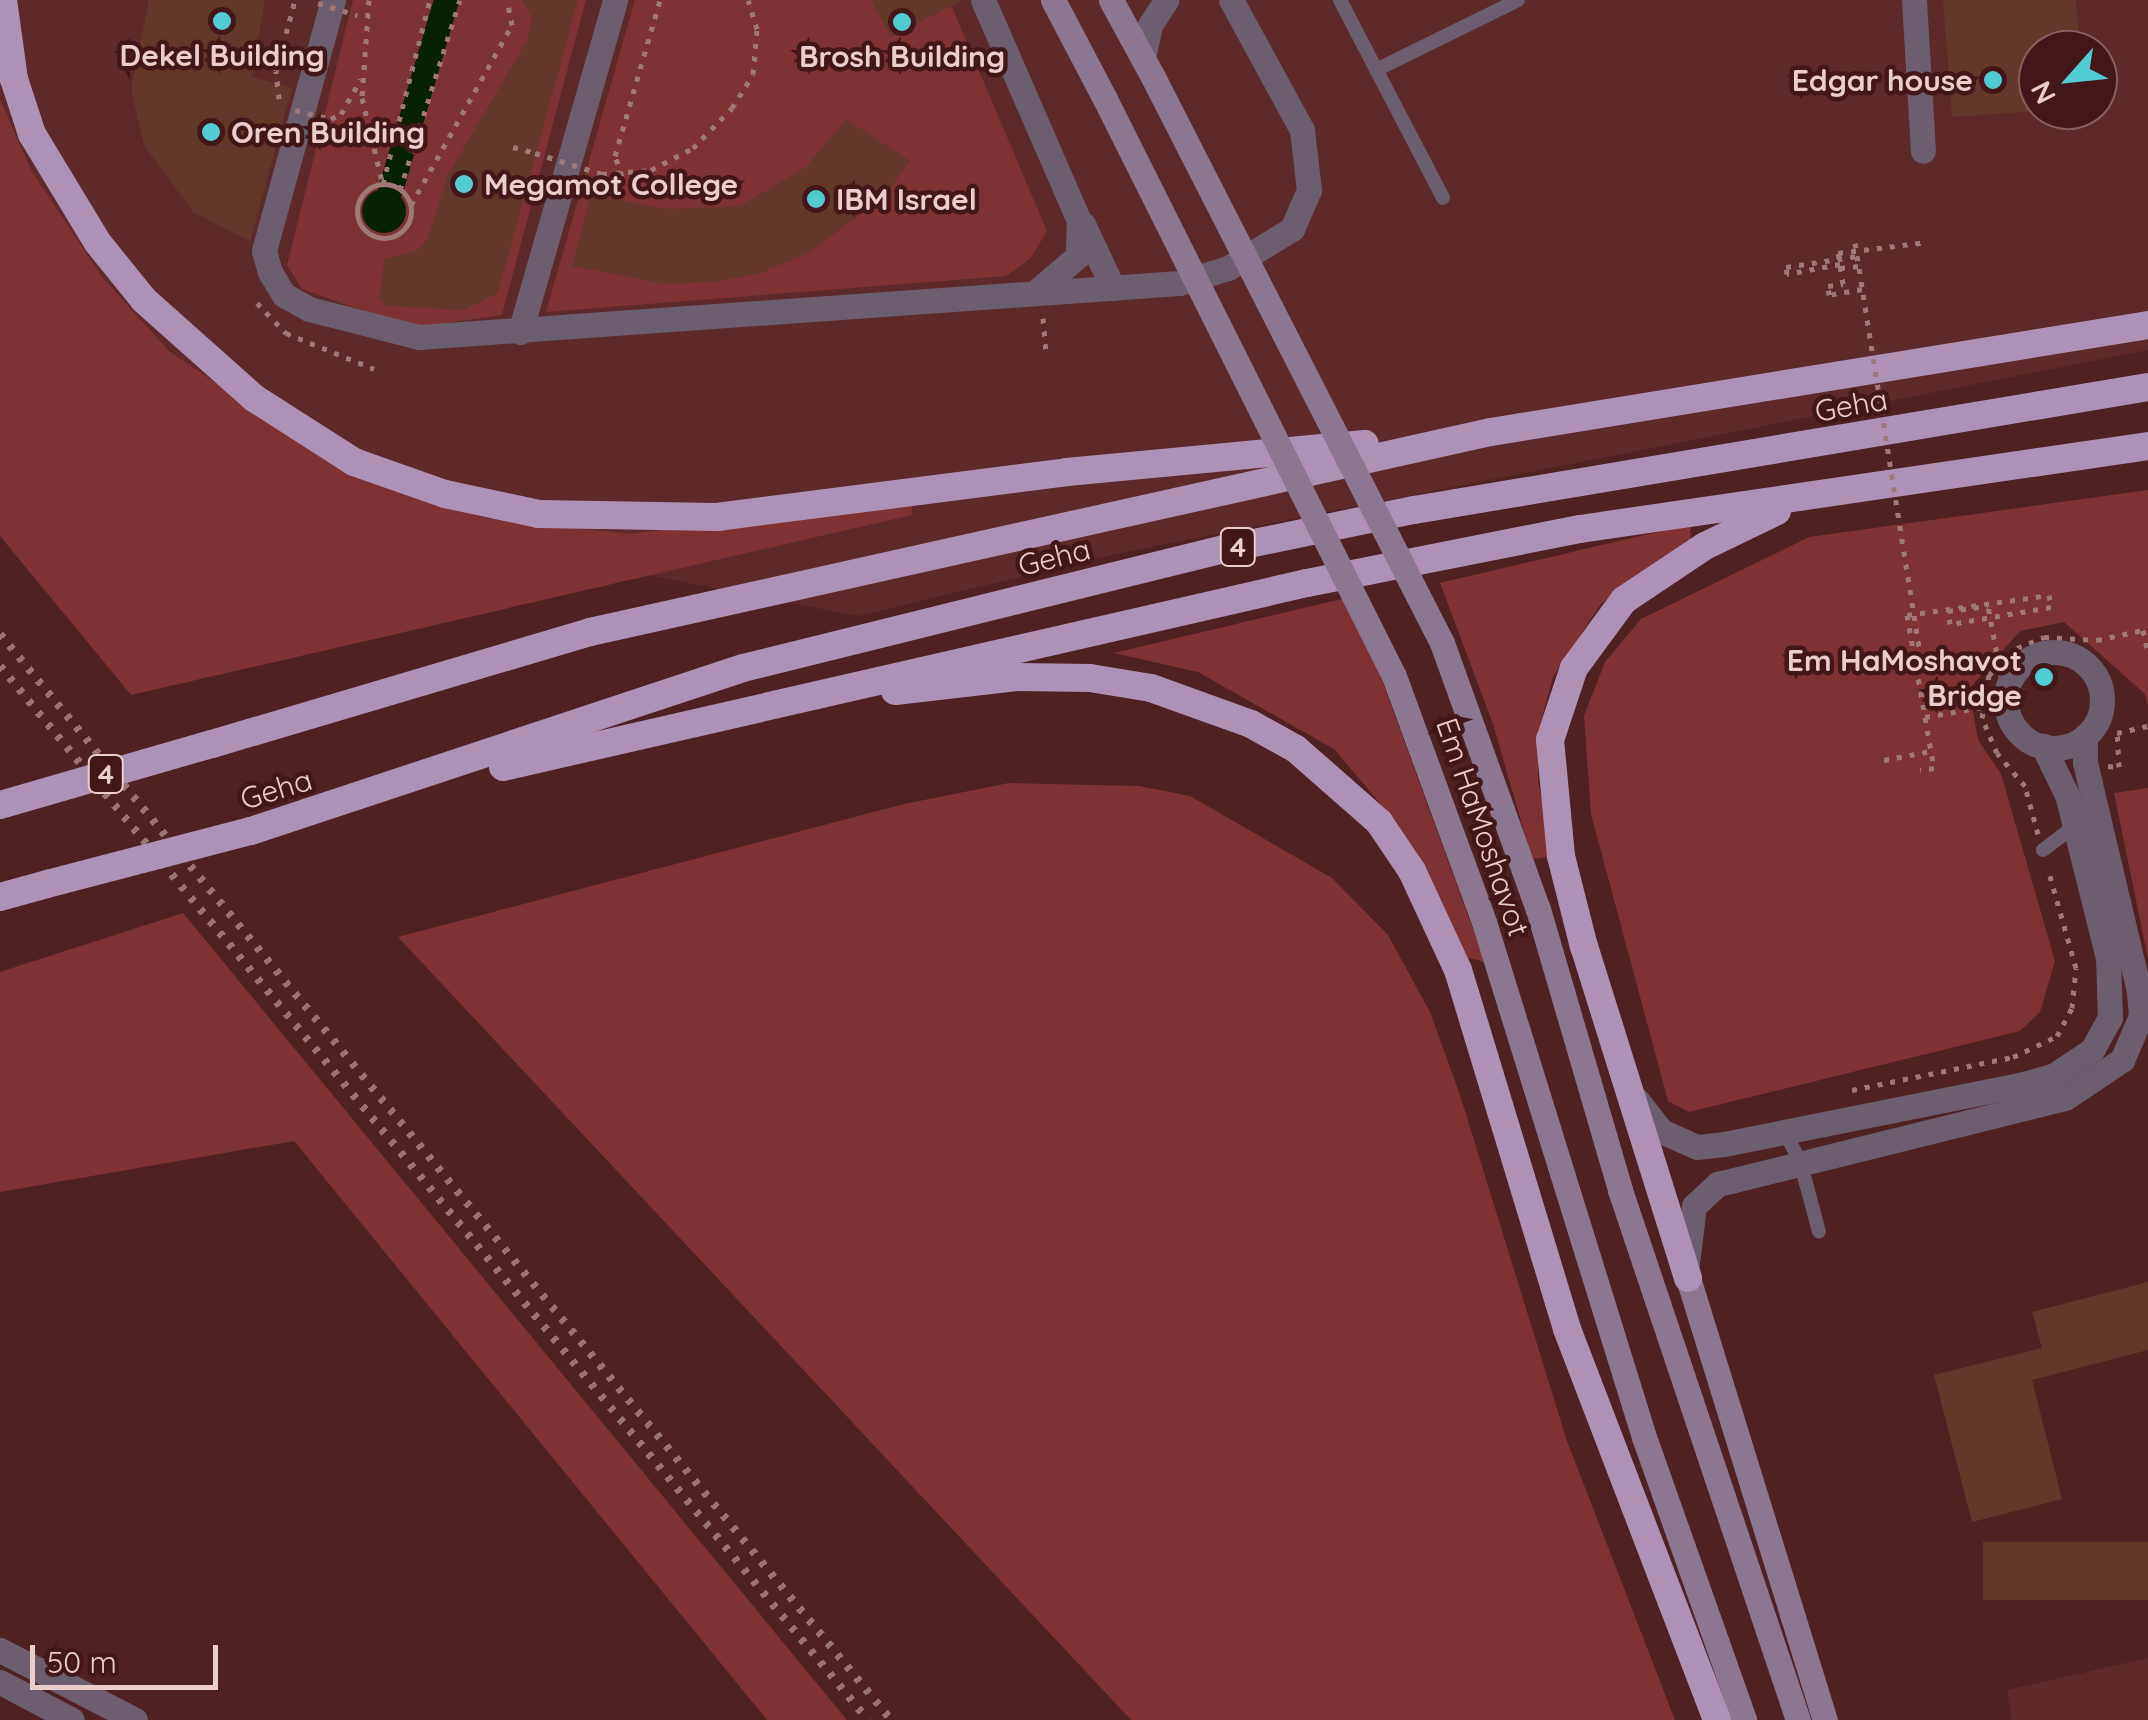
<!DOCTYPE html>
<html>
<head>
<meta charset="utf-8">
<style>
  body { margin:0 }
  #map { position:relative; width:2148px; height:1720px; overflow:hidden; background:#4f2122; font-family:Quicksand,sans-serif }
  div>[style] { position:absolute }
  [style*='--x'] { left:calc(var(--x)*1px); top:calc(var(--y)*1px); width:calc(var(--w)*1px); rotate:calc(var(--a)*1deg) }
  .built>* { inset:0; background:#5e292a }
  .green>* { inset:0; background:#7e3234 }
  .water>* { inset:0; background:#062202 }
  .round { border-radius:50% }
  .canal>* { height:25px; margin:-12.5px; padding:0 12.5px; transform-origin:12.5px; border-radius:12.5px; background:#062202 }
  .building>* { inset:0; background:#643828; transform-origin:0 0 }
  .path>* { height:5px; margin-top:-2.5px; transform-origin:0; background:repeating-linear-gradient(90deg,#9f7978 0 5px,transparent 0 13px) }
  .path>.ring { margin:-2.5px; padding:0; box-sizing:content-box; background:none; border:5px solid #9f7978; border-radius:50% }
  .service>* { height:14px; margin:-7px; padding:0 7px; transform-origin:7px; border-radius:7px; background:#6c5e6e }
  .minor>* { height:25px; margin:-12.5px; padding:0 12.5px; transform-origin:12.5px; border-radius:12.5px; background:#6c5e6e }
  .minor>.ring { margin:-12.5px; padding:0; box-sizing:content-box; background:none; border:25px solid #6c5e6e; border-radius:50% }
  .secondary>* { height:25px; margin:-12.5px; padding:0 12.5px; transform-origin:12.5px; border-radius:12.5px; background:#8c7690 }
  .trunk>* { height:28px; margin:-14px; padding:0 14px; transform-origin:14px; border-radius:14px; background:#b091b6 }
  .rail>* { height:8px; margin-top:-4px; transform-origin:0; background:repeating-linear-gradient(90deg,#997272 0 5px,transparent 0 15px) }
  .path-bridge>* { height:5px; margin-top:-2.5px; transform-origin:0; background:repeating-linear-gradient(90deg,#9f7978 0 5px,transparent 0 13px) }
  .secondary-bridge>* { height:25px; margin:-12.5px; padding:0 12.5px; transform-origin:12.5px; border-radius:12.5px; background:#8c7690 }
  .trunk-bridge>* { height:28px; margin:-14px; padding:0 14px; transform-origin:14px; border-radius:14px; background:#b091b6 }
  .dots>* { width:28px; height:28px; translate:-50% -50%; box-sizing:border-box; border:5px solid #431719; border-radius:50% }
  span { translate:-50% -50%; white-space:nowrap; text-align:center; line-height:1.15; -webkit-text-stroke:9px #431719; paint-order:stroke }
  .shield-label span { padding:2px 8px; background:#431719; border:2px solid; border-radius:8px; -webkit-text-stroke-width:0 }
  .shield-label { font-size:28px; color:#ebcdcb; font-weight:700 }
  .poi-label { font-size:30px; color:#ebcdcb; font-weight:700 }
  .right { translate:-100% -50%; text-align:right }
  .left { translate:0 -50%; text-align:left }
  .street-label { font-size:30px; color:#ebcdcb }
  .north { position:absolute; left:2018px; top:30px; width:100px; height:100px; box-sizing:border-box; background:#431719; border:2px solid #866060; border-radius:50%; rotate:243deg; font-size:28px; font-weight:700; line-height:40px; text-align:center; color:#ebcdcb }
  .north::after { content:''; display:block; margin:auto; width:35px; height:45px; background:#51ccd3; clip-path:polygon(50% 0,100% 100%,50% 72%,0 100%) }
  .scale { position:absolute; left:30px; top:1645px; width:188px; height:45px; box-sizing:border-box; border:5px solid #ebcdcb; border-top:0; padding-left:12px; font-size:30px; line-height:35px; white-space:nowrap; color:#ebcdcb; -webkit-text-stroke:8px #431719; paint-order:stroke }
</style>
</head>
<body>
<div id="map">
  <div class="built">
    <div style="clip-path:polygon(evenodd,0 0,2148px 0,2148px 350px,1115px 554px,858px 616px,432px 533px,172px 404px,0 191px,0 0,2038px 50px,2098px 50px,2098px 110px,2038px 110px,2038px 50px)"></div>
    <div style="clip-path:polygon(2148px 1658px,2148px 1720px,2012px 1720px,2007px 1690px)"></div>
  </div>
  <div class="green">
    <div style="clip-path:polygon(353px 0,586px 0,502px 315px,411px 328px,302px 289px,287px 265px)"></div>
    <div style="clip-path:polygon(635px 0,949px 0,1047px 231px,1030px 259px,1006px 276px,546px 312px)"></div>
    <div style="clip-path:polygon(0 99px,31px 170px,102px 277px,169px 351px,320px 454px,409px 496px,485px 518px,629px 534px,912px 500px,912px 515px,131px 695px,0 536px)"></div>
    <div style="clip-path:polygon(2148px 490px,2148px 707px,2145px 694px,2064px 622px,2020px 631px,1969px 689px,1978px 740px,2001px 774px,2055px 961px,2040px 1012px,2020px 1031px,1689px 1112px,1668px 1101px,1591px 814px,1584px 716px,1605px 662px,1641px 619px,1809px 537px)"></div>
    <div style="clip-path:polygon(1691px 524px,1690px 545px,1633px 577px,1600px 605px,1553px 677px,1538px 733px,1538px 783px,1556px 856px,1532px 859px,1493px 724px,1440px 583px)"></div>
    <div style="clip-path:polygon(1346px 598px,1380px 675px,1485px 962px,1461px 956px,1395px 821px,1334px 749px,1198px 672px,1114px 653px)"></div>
    <div style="clip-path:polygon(1009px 783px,1139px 786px,1190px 796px,1332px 878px,1388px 935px,1430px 1012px,1460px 1095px,1567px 1441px,1675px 1720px,1131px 1720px,398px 937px,904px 804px)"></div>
    <div style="clip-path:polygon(2148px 788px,2148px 959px,2114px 793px)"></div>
    <div style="clip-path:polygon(183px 913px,847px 1720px,767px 1720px,294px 1141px,0 1192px,0 972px)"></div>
  </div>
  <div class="water">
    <div class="round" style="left:362px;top:189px;width:44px;height:44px"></div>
  </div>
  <div class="canal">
    <div style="--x:390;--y:190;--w:198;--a:-73.6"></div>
  </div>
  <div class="building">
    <div style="clip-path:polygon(149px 0,265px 0,252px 77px,292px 88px,250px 241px,193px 212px,144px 145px,131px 89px)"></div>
    <div style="clip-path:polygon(522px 0,578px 0,498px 293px,464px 310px,386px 306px,380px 299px,384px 259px,418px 250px,428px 238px,447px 176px,528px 39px,532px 18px)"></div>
    <div style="clip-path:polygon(871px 0,963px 0,891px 37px)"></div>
    <div style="clip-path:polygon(1943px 0,2076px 0,2080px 50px,2038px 50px,2038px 111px,1952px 117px)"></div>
    <div style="clip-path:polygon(846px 119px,910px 161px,886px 194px,809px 253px,761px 273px,716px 282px,666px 284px,572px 266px,591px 195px,669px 209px,739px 206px,805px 168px)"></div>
    <div style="clip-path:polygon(2148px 1282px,2148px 1350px,2032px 1380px,2062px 1499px,1972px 1522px,1934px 1375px,2042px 1348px,2032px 1312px)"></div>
    <div style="left:2148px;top:1542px;width:58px;height:165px;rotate:90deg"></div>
  </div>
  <div class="path">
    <div style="--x:369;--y:0;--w:98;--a:94.1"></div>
    <div style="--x:362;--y:98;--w:85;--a:76.5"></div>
    <div style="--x:279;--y:99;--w:28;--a:-96"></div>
    <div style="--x:276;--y:71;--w:73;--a:-75"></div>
    <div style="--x:331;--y:119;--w:11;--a:-27"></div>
    <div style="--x:341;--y:114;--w:40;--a:-60.3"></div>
    <div style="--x:513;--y:147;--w:23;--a:15"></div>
    <div style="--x:602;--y:174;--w:49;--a:-4.7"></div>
    <div style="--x:651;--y:170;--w:47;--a:-27.6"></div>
    <div style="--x:693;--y:148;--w:56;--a:-45.7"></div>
    <div style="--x:732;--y:108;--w:40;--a:-58"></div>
    <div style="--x:753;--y:74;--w:45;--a:-84.9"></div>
    <div style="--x:757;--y:29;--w:30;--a:-107"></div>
    <div style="--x:622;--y:176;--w:21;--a:-109"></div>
    <div style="--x:615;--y:156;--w:162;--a:-73.9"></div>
    <div style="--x:383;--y:184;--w:190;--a:-75.7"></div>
    <div class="ring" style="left:357px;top:184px;width:49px;height:49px"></div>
    <div style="--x:400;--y:190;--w:199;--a:-72.5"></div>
    <div style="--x:411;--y:205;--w:206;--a:-60.7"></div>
    <div style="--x:512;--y:25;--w:25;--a:-101"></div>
    <div style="--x:1840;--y:268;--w:19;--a:-6"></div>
    <div style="--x:1862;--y:289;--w:34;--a:170"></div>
    <div style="--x:1829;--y:295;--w:9;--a:-96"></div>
    <div style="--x:1828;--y:286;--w:15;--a:-8"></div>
    <div style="--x:1843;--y:284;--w:31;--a:-99"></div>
    <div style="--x:1838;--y:253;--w:90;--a:-7"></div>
    <div style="--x:257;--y:303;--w:42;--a:46"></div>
    <div style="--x:286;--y:333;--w:95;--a:22.2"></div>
    <div style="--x:1043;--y:318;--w:32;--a:85"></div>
    <div style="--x:1907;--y:615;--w:155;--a:80"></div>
    <div style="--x:1934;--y:768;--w:14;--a:172"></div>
    <div style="--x:2143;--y:630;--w:25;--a:78"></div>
    <div style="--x:1918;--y:666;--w:14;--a:-82"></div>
    <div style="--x:1925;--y:717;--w:82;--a:-9.8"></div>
    <div style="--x:2006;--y:703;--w:99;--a:-100.5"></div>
    <div style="--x:1884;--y:760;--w:48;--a:-10.8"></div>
    <div style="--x:2108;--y:766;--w:11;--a:5"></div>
    <div style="--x:2119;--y:767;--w:34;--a:-93"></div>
    <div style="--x:2117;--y:733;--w:32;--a:-13"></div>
    <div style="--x:2038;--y:834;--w:50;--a:-105.2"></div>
    <div style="--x:2025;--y:786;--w:43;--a:-130.3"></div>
    <div style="--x:1997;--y:753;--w:38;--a:-113"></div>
    <div style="--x:1982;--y:718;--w:44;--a:-80.8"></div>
    <div style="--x:1989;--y:675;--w:39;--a:-44"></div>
    <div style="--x:2017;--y:648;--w:29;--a:-22"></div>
    <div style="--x:2044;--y:637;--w:53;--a:3.2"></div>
    <div style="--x:2097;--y:640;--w:52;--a:-12.2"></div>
    <div style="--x:1852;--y:1090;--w:164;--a:-11.6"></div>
    <div style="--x:2013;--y:1057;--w:49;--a:-25.5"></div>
    <div style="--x:2057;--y:1036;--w:32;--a:-62"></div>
    <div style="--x:2072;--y:1008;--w:40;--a:-84.3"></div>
    <div style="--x:2076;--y:968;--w:103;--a:-105.8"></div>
  </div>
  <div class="service">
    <div style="--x:1340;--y:0;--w:223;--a:62.5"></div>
    <div style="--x:1376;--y:70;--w:158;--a:-26.2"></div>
    <div style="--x:2043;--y:850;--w:40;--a:-37"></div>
    <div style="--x:1785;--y:1132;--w:33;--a:63"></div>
    <div style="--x:1800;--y:1161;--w:73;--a:75"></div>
  </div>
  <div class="minor">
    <div style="--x:333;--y:0;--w:260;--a:105.4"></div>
    <div style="--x:264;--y:251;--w:22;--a:74"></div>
    <div style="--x:270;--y:272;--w:27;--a:59"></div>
    <div style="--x:284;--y:295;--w:29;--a:29"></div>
    <div style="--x:309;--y:309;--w:114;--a:14.3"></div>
    <div style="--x:419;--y:337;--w:762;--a:-4.06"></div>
    <div style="--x:1179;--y:283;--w:51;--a:-17"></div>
    <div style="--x:1228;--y:268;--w:75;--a:-31.4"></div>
    <div style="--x:1292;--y:229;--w:43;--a:-66.4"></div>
    <div style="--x:1309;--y:190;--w:60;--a:-96.7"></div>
    <div style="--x:1302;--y:130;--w:148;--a:-118.6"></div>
    <div style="--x:983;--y:0;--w:241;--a:66.5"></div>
    <div style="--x:1079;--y:221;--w:35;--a:92"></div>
    <div style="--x:1078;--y:256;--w:52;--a:139.6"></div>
    <div style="--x:1914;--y:0;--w:151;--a:86.6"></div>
    <div style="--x:1143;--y:58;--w:34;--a:-78"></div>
    <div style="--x:1150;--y:25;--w:30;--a:-57"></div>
    <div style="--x:1083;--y:224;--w:71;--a:64.9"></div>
    <div style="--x:520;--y:332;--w:345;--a:-74"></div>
    <div class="ring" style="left:2006px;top:652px;width:71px;height:71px"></div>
    <div style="--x:1637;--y:1100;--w:39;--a:52"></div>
    <div style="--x:1661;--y:1131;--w:39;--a:24"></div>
    <div style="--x:1697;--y:1147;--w:27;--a:-6"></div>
    <div style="--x:1724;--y:1144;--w:301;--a:-11.3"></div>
    <div style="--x:2019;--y:1085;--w:35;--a:-15"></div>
    <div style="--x:2053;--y:1076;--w:47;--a:-33.7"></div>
    <div style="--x:2092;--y:1050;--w:37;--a:-61"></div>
    <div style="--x:2110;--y:1018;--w:60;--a:-91.9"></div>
    <div style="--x:2108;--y:958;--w:168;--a:-104.1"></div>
    <div style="--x:2067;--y:795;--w:55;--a:-116.1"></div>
    <div style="--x:1687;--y:1263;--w:57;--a:-83"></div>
    <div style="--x:1694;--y:1206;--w:33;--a:-43"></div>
    <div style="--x:1718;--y:1184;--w:357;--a:-13.9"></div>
    <div style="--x:2065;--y:1098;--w:69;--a:-33.7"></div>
    <div style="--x:2122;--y:1060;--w:48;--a:-66.6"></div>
    <div style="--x:2141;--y:1016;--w:25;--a:-95"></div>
    <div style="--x:2139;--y:991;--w:235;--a:-103.3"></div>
    <div style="--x:2085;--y:762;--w:26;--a:-90"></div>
    <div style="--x:0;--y:1650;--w:152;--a:27.4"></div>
    <div style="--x:0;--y:1682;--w:81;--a:27.8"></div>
  </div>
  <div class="secondary">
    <div style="--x:1053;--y:0;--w:112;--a:62.3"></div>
    <div style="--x:1111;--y:0;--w:88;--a:61.4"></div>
    <div style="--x:1538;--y:909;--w:293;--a:73.7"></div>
    <div style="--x:1620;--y:1190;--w:559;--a:71.44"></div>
    <div style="--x:1484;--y:922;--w:539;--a:72.74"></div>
    <div style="--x:1644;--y:1437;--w:300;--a:70.5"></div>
    <div style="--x:1688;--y:1278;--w:463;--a:72.8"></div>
  </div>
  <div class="trunk">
    <div style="--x:3;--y:0;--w:80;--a:82.1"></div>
    <div style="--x:14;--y:79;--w:58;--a:71.9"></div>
    <div style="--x:32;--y:134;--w:127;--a:58.8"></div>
    <div style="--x:98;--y:243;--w:73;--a:51.1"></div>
    <div style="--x:144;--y:300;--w:147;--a:41.7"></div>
    <div style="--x:254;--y:398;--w:119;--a:32.6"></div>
    <div style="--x:354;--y:462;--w:96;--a:19.4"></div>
    <div style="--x:445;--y:494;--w:96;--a:12"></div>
    <div style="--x:539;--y:514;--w:178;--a:1"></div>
    <div style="--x:717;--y:517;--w:353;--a:-7.3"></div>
    <div style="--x:1067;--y:472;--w:299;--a:-5.4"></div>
    <div style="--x:895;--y:691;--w:124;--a:-6.5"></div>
    <div style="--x:1018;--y:677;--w:72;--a:0.8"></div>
    <div style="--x:1090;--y:678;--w:62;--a:9.3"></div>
    <div style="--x:1151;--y:688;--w:106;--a:19.8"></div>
    <div style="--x:1251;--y:724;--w:51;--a:29.1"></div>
    <div style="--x:1296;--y:749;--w:111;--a:41.3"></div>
    <div style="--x:1379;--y:822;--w:59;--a:56"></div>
    <div style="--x:1412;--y:871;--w:109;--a:65.1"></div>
    <div style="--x:1458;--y:970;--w:375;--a:73.1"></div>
    <div style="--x:1567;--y:1329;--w:419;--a:69"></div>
    <div style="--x:212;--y:744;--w:394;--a:-16.5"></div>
    <div style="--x:590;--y:632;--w:923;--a:-12.52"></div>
    <div style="--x:1491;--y:432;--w:666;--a:-9.25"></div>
    <div style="--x:503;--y:767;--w:825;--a:-12.89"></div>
    <div style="--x:1307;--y:583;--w:278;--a:-11.2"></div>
    <div style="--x:1580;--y:529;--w:574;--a:-8.31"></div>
    <div style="--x:251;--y:831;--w:518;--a:-18.33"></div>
    <div style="--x:743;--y:668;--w:496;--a:-13.9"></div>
    <div style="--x:1225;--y:549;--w:193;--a:-11.7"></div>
    <div style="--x:1414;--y:510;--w:744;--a:-9.51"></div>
    <div style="--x:0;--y:897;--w:49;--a:-15.5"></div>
    <div style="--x:1688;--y:1278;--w:347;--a:-107.4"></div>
    <div style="--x:1584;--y:947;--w:94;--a:-104.2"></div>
    <div style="--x:1561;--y:856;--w:117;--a:-95.4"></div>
    <div style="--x:1550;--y:740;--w:76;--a:-71.6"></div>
    <div style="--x:1574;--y:668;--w:84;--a:-53.7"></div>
    <div style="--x:1624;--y:600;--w:97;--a:-33.7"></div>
    <div style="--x:1705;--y:546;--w:80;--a:-25.9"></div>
  </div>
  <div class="rail">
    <div style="--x:0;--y:634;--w:1405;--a:50.63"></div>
    <div style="--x:0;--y:666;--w:1365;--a:50.53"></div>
  </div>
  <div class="path-bridge">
    <div style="--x:318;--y:3;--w:41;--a:17.1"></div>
    <div style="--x:295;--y:110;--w:37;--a:14"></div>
    <div style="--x:535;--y:153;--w:70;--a:17.4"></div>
    <div style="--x:1855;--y:243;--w:414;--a:81"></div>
    <div style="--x:1840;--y:264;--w:54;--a:169.3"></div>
    <div style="--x:1787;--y:274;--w:7;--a:-98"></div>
    <div style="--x:1786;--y:267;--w:73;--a:-8.7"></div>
    <div style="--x:1907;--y:615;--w:143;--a:-8"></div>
    <div style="--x:2049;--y:595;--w:12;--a:81"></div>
    <div style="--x:2051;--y:607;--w:102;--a:170.4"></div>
    <div style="--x:1950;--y:624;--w:13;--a:-99"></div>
    <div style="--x:1948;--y:611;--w:40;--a:-7.1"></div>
  </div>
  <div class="secondary-bridge">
    <div style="--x:1153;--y:77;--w:636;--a:62.95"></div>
    <div style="--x:1442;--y:643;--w:283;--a:70.2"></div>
    <div style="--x:1105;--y:99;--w:645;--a:63.4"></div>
    <div style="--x:1394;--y:676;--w:262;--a:69.9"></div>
  </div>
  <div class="trunk-bridge">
    <div style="--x:0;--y:805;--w:221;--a:-16.1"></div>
    <div style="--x:47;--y:884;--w:211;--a:-14.6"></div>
  </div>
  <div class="dots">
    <div style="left:222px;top:21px;background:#51ccd3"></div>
    <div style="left:902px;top:22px;background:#51ccd3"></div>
    <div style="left:1993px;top:80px;background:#51ccd3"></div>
    <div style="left:211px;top:132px;background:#51ccd3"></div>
    <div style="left:464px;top:184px;background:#51ccd3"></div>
    <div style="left:816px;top:199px;background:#51ccd3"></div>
    <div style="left:2044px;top:677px;background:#51ccd3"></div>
  </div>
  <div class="shield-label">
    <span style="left:1238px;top:547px">4</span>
    <span style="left:106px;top:774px">4</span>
  </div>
  <div class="poi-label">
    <span style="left:222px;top:55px">Dekel Building</span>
    <span style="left:902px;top:56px">Brosh Building</span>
    <span class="right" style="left:1973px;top:80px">Edgar house</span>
    <span class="left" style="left:231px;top:132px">Oren Building</span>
    <span class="left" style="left:484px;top:184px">Megamot College</span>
    <span class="left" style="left:836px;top:199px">IBM Israel</span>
    <span class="right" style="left:2022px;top:677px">Em HaMoshavot<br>Bridge</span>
  </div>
  <div class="street-label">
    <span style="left:1851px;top:405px;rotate:-10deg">Geha</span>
    <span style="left:1054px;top:557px;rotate:-14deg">Geha</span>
    <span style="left:276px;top:789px;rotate:-17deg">Geha</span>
    <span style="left:1483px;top:827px;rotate:71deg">Em HaMoshavot</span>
  </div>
  <div class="north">N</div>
  <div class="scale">50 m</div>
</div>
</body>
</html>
